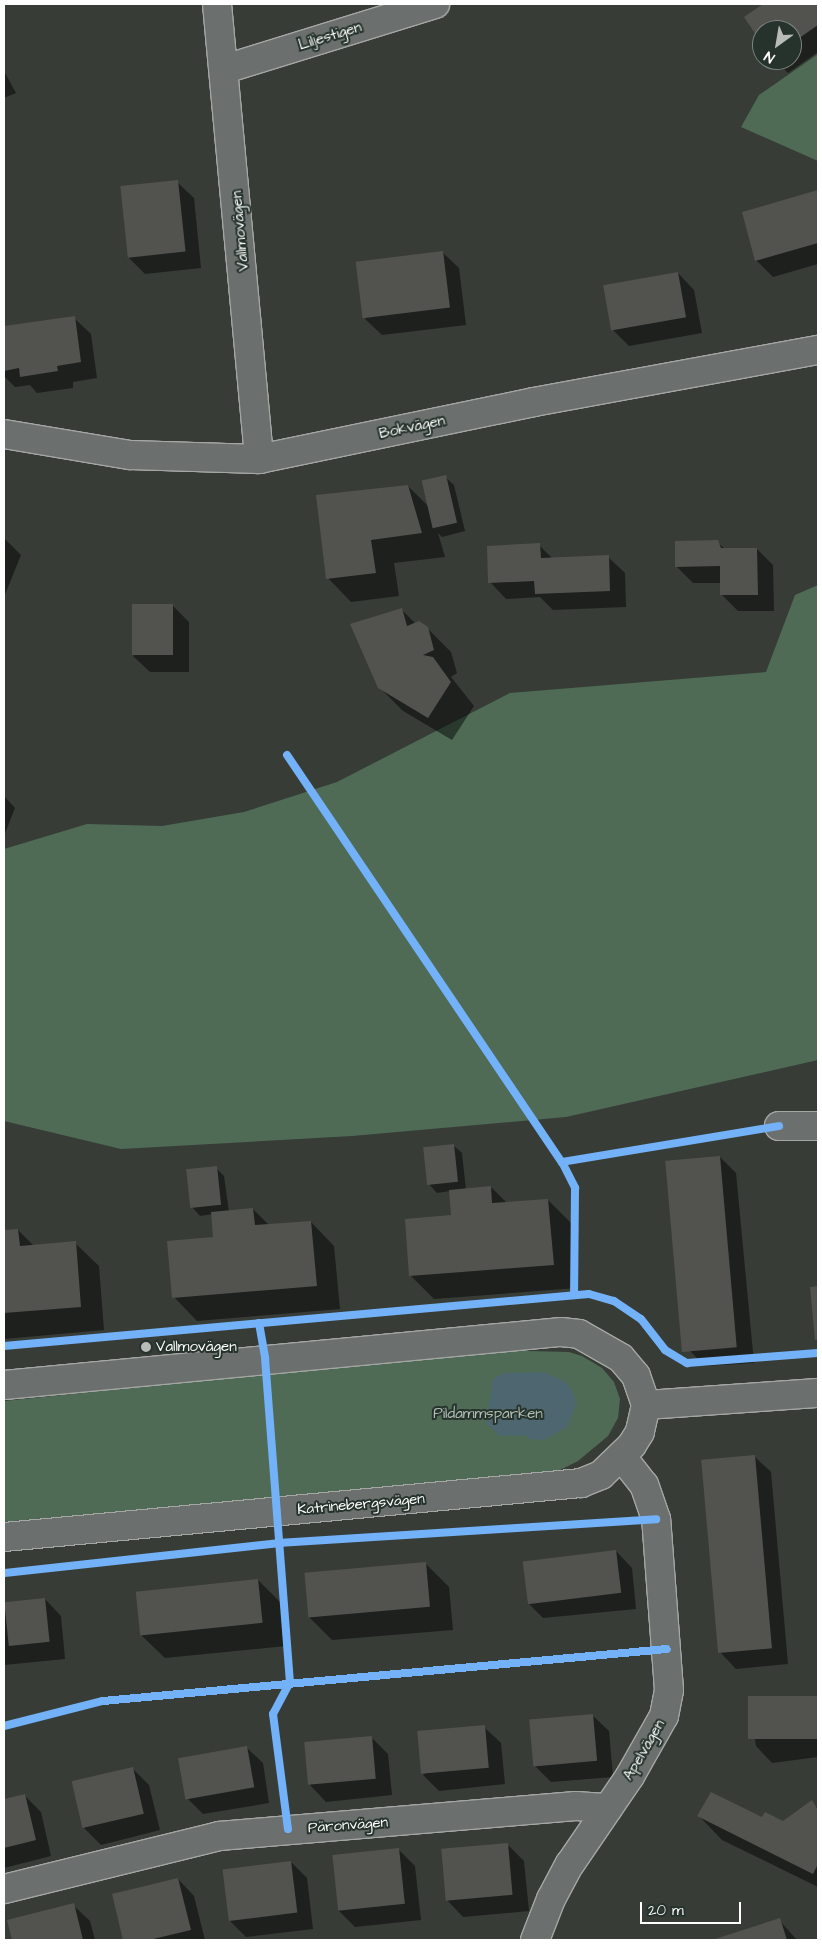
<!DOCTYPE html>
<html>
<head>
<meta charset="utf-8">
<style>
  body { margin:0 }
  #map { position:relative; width:822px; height:1944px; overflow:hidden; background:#373c37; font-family:"Architects Daughter",sans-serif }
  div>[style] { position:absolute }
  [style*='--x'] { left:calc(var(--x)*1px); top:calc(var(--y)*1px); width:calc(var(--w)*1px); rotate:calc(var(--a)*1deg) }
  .green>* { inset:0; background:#4f6b56 }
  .water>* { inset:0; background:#4d666f }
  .shadow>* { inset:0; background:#0007 }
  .building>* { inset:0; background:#52534e; transform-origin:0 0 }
  .roads { filter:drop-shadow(1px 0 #a5a7a5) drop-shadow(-1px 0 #a5a7a5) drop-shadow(0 1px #a5a7a5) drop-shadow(0 -1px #a5a7a5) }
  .minor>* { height:28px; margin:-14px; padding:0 14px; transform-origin:14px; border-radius:14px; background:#6b6f6d }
  .cycleway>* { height:8px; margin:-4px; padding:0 4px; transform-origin:4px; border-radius:4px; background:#73b2f8 }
  .dots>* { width:14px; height:14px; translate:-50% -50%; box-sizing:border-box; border:2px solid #26332d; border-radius:50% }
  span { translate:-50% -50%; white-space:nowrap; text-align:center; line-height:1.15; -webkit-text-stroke:4px #26332d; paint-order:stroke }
  .street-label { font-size:15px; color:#fff }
  .poi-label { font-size:15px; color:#fff }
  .left { translate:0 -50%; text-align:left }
  .park-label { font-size:15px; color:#b2c0b5 }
  .frame { position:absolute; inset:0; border:5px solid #fff; pointer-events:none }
  .north { position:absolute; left:752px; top:20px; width:50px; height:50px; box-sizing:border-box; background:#26332d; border:1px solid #7d8581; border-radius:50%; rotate:212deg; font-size:14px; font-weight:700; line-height:20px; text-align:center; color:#fff }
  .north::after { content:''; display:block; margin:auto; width:18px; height:22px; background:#b9bbb9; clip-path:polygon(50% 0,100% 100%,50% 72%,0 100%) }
  .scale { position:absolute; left:640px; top:1902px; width:101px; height:22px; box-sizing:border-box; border:2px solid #fff; border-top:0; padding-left:6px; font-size:15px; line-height:18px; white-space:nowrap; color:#fff; -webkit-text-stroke:4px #26332d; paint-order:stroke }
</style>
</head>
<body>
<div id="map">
  <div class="green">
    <div style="clip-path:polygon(818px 54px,818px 161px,741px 127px,759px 95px)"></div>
    <div style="clip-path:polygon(818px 585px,818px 1060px,566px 1117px,352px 1136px,121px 1149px,4px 1121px,4px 849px,87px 824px,162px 826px,244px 812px,337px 782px,510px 693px,766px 672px,795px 595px)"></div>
    <div style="clip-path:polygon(493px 1350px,569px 1352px,582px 1356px,602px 1368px,614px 1382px,620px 1399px,618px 1418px,608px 1436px,578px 1461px,560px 1470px,534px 1474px,4px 1522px,4px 1401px)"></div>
  </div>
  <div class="water">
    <div style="clip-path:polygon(504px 1373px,544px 1372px,566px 1382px,574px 1394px,576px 1404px,567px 1427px,544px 1440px,529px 1439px,526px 1435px,500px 1436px,486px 1423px,493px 1379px)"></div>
  </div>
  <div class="shadow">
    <div style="clip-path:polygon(765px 4px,818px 4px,818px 52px,788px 73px,776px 60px,792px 60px,792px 30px,762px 30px,762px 42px,745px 18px)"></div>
    <div style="clip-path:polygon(4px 71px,16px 93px,4px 98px)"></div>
    <div style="clip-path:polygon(177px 182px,194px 198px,201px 268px,145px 274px,128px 257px)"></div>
    <div style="clip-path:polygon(818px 191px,818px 264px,773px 277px,756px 260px,743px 213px)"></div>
    <div style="clip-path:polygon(442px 252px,459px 268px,466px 325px,382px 335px,365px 319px)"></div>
    <div style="clip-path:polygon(678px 273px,694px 290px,702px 333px,629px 346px,612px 329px)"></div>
    <div style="clip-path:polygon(74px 318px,91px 334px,97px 378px,73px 382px,73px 388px,37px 393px,30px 385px,15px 387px,4px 376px,4px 328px)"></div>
    <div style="clip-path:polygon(445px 477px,454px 485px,465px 531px,442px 537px,438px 533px,445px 557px,394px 563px,399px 596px,351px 602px,328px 578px,408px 486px,429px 507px)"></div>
    <div style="clip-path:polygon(4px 538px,21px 555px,4px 597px)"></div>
    <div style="clip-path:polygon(717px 542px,725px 549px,757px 549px,773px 565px,774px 611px,738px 611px,722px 595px,721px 583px,693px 583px,677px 567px)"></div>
    <div style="clip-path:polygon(539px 545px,553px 559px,608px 557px,625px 573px,626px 607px,553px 610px,540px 597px,506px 599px,490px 582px)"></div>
    <div style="clip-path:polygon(172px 605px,189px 622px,189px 672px,150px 672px,133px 656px)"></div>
    <div style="clip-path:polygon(402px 610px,416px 624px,427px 628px,451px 652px,457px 673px,451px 677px,474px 706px,452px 740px,403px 711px,379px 687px)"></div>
    <div style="clip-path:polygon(4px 796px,15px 808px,4px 836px)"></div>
    <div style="clip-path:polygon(453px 1145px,462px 1153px,466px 1190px,491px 1187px,507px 1203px,548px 1200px,572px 1224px,577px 1288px,434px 1299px,411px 1276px,452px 1216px,450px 1191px,437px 1193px,429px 1184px)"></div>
    <div style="clip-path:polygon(720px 1157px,736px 1173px,754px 1363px,705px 1366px,688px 1349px)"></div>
    <div style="clip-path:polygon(216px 1168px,224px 1176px,229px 1212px,253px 1209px,269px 1225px,311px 1222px,334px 1246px,340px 1309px,197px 1321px,174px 1297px,215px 1238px,213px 1214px,200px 1216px,192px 1207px)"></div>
    <div style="clip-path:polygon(18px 1230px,34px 1246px,75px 1243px,99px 1266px,104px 1330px,4px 1339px,4px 1231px)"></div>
    <div style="clip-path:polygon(818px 1287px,818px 1342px,811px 1288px)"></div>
    <div style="clip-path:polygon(754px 1456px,771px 1472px,788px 1664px,736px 1669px,720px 1652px)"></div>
    <div style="clip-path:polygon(616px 1551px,632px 1568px,636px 1609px,543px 1618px,527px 1602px)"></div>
    <div style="clip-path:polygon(426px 1564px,449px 1587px,453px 1630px,332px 1640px,309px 1617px)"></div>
    <div style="clip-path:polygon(258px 1580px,282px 1604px,286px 1646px,165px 1658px,141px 1635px)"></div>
    <div style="clip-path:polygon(45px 1599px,61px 1616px,65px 1659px,4px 1665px,4px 1603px)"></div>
    <div style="clip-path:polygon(818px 1697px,818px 1757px,772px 1763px,756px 1746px,750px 1706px)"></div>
    <div style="clip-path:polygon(592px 1715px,609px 1731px,613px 1777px,551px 1782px,534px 1765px)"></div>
    <div style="clip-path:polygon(484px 1727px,501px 1743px,505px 1784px,439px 1791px,423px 1775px)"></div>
    <div style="clip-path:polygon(371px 1737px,388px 1754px,392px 1795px,326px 1802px,310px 1785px)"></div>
    <div style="clip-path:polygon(246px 1747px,263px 1763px,269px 1803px,203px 1814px,186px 1797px)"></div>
    <div style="clip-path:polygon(132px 1768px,149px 1785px,160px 1830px,101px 1845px,84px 1828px)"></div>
    <div style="clip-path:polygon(24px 1795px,41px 1812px,51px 1856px,4px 1868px,4px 1800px)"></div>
    <div style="clip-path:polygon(811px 1802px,818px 1809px,818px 1887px,722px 1840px,699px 1816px,783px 1822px)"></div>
    <div style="clip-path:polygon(508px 1845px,524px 1861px,529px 1911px,463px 1917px,447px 1900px)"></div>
    <div style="clip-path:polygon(399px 1850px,415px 1866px,421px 1920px,355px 1927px,338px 1910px)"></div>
    <div style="clip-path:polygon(291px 1862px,307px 1878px,313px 1929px,246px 1937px,230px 1921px,223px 1870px)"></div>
    <div style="clip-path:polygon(178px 1879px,194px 1896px,205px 1940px,124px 1940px,113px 1895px)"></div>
    <div style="clip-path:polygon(73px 1905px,90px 1921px,95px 1940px,13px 1940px,9px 1921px)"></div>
    <div style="clip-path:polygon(779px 1920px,797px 1940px,715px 1940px)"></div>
  </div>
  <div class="building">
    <div style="clip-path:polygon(763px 4px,818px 4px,818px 25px,792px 43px,792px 30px,762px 30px,762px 44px,744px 17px)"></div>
    <div style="left:178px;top:180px;width:72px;height:58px;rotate:84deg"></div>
    <div style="clip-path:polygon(818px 190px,818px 243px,755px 261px,742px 212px)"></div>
    <div style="left:443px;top:251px;width:57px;height:88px;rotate:83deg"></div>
    <div style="left:678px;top:272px;width:46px;height:76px;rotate:80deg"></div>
    <div style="clip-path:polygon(75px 316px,81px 362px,57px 366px,58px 371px,20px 377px,19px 368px,4px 371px,4px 326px)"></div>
    <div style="left:446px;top:475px;width:49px;height:25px;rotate:77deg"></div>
    <div style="clip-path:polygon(408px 485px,422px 533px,371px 540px,376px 573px,326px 579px,316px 495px)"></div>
    <div style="clip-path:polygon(718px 540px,721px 548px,757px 548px,758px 595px,720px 595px,720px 566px,675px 567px,675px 541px)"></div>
    <div style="clip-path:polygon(540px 543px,541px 558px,609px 555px,610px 591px,535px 594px,534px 581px,488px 583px,487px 546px)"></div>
    <div style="left:173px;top:604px;width:51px;height:41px;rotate:90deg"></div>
    <div style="clip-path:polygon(402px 608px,407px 626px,419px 621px,428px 627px,434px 650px,423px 655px,433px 657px,451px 682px,428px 718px,378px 688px,350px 624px)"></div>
    <div style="left:454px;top:1144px;width:38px;height:31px;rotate:84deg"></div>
    <div style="left:720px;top:1156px;width:192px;height:55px;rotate:85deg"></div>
    <div style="left:217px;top:1166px;width:39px;height:31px;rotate:84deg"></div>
    <div style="clip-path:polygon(491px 1186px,492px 1203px,548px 1199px,554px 1265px,409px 1276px,405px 1219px,451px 1215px,449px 1190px)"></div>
    <div style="clip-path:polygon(253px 1208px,255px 1225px,311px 1221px,317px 1286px,172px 1298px,167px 1241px,213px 1237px,211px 1212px)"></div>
    <div style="clip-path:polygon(18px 1229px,20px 1246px,76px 1241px,81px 1307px,4px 1313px,4px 1230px)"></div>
    <div style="clip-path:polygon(818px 1286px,818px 1339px,815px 1340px,810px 1287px)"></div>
    <div style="left:755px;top:1455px;width:194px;height:54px;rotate:85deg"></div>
    <div style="left:616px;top:1550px;width:43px;height:94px;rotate:83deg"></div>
    <div style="left:426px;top:1562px;width:45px;height:122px;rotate:85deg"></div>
    <div style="left:258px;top:1579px;width:44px;height:123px;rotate:84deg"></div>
    <div style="left:45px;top:1598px;width:44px;height:41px;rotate:84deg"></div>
    <div style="left:818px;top:1696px;width:43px;height:70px;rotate:90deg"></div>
    <div style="left:593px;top:1714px;width:47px;height:64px;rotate:85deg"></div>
    <div style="left:485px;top:1725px;width:43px;height:68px;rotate:85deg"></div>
    <div style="left:372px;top:1736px;width:43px;height:68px;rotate:85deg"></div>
    <div style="left:247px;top:1746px;width:42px;height:70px;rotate:80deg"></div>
    <div style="left:133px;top:1767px;width:48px;height:63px;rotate:77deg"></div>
    <div style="clip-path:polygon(711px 1792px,762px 1817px,765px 1812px,783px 1821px,812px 1800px,818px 1810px,818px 1864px,813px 1874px,697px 1816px)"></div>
    <div style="clip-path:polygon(25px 1794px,36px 1840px,4px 1848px,4px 1799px)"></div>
    <div style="left:508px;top:1843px;width:52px;height:67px;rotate:85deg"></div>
    <div style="left:399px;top:1848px;width:56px;height:67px;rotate:84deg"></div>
    <div style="left:291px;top:1861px;width:52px;height:69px;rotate:83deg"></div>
    <div style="clip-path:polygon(178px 1878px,191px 1930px,149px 1940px,123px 1940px,112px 1894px)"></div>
    <div style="clip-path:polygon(74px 1903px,83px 1940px,12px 1940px,7px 1920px)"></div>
    <div style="clip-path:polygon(780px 1918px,787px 1940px,712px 1940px)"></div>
  </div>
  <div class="roads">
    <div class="minor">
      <div style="--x:217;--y:4;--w:457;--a:84.7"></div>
      <div style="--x:225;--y:69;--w:220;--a:-17.2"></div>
      <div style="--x:4;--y:434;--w:128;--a:9.5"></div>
      <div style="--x:130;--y:455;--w:129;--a:1.8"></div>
      <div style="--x:259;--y:459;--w:281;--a:-11.7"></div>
      <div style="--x:534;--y:402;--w:289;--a:-10.4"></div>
      <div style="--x:779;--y:1126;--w:39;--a:0"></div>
      <div style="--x:4;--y:1385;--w:560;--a:-5.44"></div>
      <div style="--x:561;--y:1332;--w:18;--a:6"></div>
      <div style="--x:579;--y:1334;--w:48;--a:29.7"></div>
      <div style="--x:621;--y:1358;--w:23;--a:50"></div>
      <div style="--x:636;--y:1376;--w:31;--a:71"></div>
      <div style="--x:646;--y:1405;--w:28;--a:103"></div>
      <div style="--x:640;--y:1432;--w:15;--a:122"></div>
      <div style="--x:632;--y:1445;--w:43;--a:135.9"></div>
      <div style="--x:601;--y:1475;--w:22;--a:158"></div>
      <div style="--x:581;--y:1483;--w:580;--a:174.65"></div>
      <div style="--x:646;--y:1405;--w:172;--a:-4"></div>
      <div style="--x:4;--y:1889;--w:221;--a:-13.8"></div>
      <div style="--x:219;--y:1836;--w:358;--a:-4.8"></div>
      <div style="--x:576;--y:1806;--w:32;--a:4"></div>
      <div style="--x:535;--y:1940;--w:44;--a:-68.7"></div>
      <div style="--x:551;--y:1899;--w:40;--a:-62"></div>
      <div style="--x:570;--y:1864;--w:107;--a:-55.7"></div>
      <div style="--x:630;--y:1776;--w:69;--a:-60.5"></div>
      <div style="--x:664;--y:1716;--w:26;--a:-79"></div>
      <div style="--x:669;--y:1690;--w:171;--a:-94.3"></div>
      <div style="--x:656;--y:1519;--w:36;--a:-109"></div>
      <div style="--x:644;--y:1485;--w:37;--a:-128"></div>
    </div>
  </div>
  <div class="cycleway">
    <div style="--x:287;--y:755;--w:491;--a:56"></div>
    <div style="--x:562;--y:1162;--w:29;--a:63"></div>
    <div style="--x:575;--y:1188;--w:106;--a:90.5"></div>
    <div style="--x:562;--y:1162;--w:220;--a:-9.4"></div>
    <div style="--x:259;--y:1323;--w:36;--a:80"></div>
    <div style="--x:265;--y:1358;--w:325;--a:85.6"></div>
    <div style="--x:290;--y:1682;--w:36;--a:118"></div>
    <div style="--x:273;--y:1714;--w:116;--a:82.6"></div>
    <div style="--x:4;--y:1346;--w:587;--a:-5.08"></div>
    <div style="--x:589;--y:1294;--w:26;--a:16"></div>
    <div style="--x:614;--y:1301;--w:32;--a:34"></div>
    <div style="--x:641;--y:1319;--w:39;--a:52"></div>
    <div style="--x:665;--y:1350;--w:26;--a:31"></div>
    <div style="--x:687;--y:1363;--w:131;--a:-4.4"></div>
    <div style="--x:4;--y:1573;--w:276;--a:-6.2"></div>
    <div style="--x:278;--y:1543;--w:379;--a:-3.6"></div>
    <div style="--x:4;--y:1726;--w:102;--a:-14.2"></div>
    <div style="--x:103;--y:1701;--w:566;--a:-5.27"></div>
  </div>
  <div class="dots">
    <div style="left:146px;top:1347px;background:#b9bbb9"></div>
  </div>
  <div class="street-label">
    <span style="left:330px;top:36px;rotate:-17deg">Liljestigen</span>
    <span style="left:240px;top:231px;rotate:-95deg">Vallmovägen</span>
    <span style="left:412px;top:427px;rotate:-12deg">Bokvägen</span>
    <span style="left:361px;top:1504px;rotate:-5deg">Katrinebergsvägen</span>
    <span style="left:644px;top:1750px;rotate:-60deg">Apelvägen</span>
    <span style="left:348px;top:1825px;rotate:-4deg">Päronvägen</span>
  </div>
  <div class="poi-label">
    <span class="left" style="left:156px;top:1347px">Vallmovägen</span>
  </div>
  <div class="park-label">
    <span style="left:488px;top:1414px">Pildammsparken</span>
  </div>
  <div class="frame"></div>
  <div class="north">N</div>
  <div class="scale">20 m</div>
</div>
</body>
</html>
